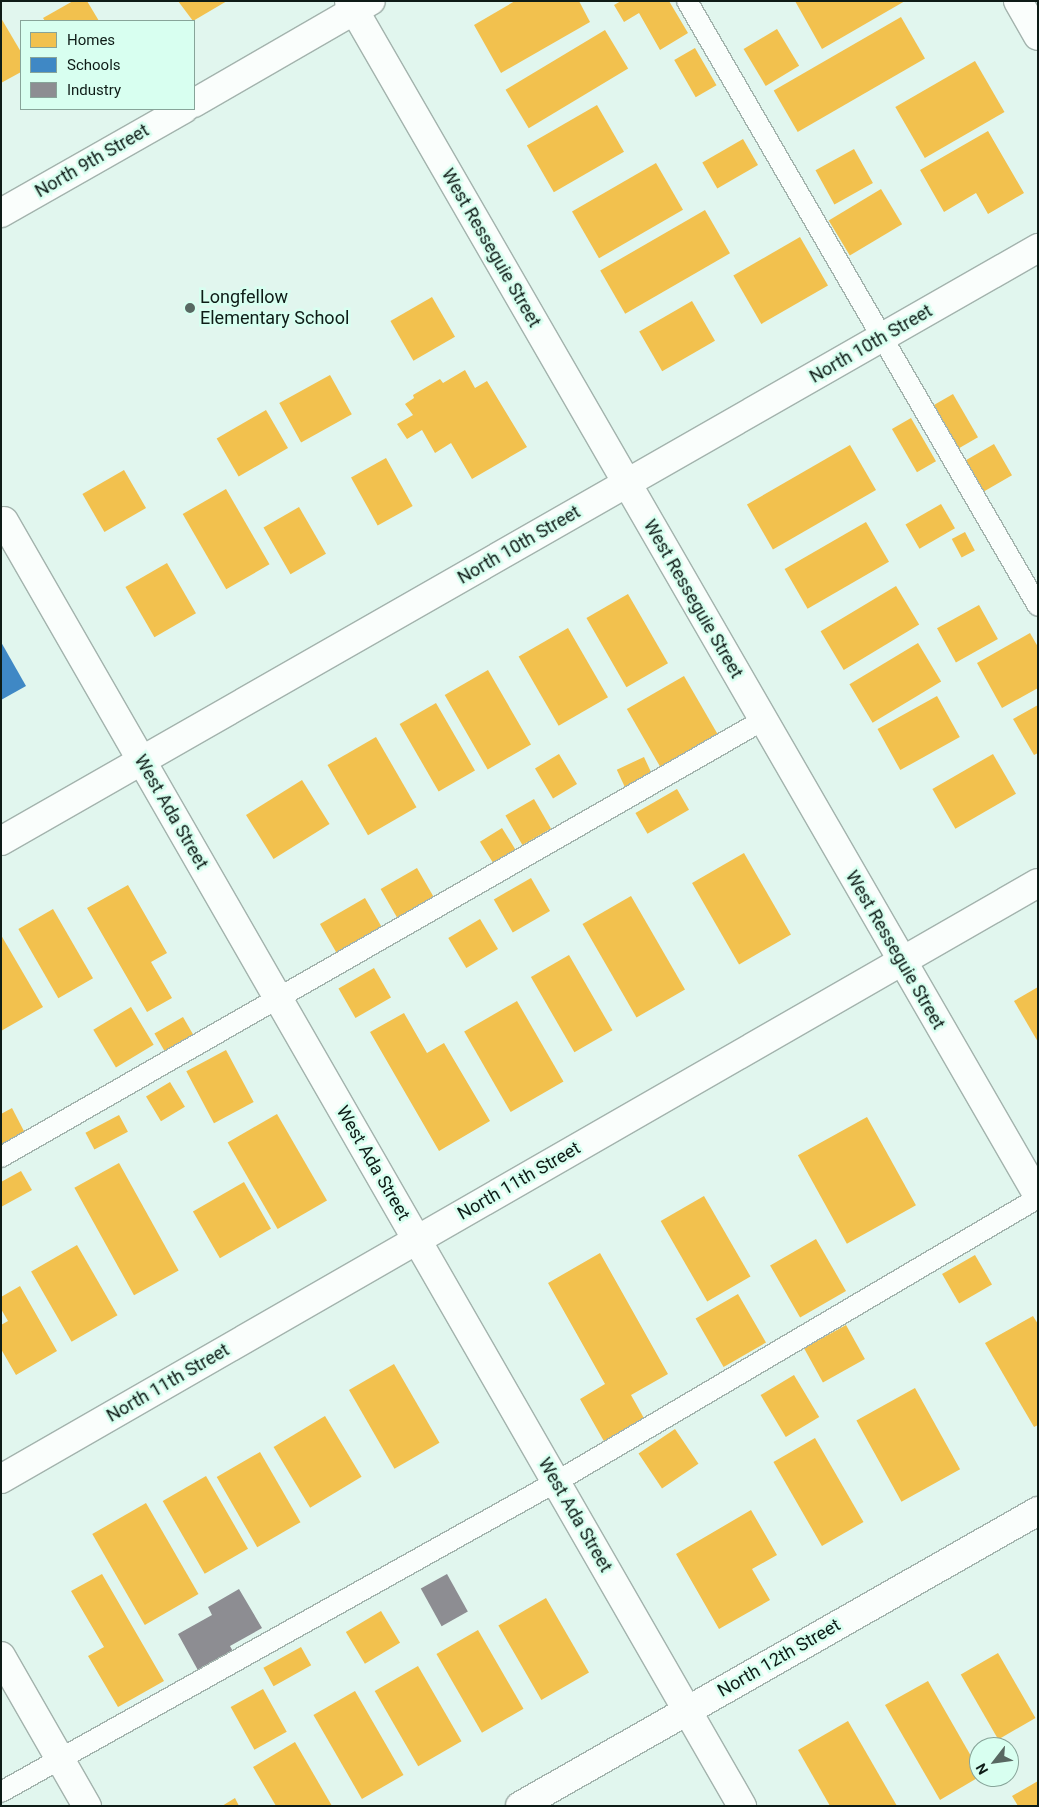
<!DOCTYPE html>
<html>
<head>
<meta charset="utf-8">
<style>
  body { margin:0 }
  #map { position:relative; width:1039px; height:1807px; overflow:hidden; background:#e1f6ee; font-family:Roboto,sans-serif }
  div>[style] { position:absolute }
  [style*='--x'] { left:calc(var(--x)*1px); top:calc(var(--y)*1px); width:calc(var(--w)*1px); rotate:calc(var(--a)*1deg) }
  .homes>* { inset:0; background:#f2c14e; transform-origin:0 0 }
  .schools>* { inset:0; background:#3f88c5 }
  .industry>* { inset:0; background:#8d8d92; transform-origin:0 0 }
  .roads { filter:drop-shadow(1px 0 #a3b3ad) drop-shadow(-1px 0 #a3b3ad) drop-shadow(0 1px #a3b3ad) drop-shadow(0 -1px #a3b3ad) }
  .service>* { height:20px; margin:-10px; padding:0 10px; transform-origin:10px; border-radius:10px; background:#fafefc }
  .minor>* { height:28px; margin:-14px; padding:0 14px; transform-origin:14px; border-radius:14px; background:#fafefc }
  .dots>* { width:14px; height:14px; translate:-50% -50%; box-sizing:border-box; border:2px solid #d8fff0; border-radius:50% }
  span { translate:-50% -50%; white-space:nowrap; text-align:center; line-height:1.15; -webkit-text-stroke:5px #d8fff0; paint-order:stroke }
  .street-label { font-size:18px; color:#0e1c17 }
  .poi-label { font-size:18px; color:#0e1c17 }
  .left { translate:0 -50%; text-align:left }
  .frame { position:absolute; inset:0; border:2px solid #0e1c17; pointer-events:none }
  .legend { position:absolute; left:20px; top:20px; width:175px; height:90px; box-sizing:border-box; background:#d8fff0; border:1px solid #87a499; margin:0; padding:6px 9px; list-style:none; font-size:15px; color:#0e1c17 }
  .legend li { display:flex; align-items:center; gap:10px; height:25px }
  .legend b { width:25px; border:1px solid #87a499 }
  .north { position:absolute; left:969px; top:1737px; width:50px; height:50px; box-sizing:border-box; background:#d8fff0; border:1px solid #87a499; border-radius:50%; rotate:240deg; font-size:14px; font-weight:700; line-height:20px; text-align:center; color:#0e1c17 }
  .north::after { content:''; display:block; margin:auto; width:18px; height:22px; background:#586862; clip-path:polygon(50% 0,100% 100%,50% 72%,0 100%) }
</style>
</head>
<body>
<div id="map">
  <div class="homes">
    <div style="clip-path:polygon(73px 1px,87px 1px,99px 21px,45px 21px,43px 18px)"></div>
    <div style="clip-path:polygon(178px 1px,227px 1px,193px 21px)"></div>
    <div style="clip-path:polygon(515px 1px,579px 1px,590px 22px,501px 73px,474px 25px)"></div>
    <div style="clip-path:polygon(621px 1px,669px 1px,688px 33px,660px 50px,639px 13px,624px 22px,614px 5px)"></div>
    <div style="clip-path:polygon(795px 1px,905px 1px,822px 49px)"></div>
    <div style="left:901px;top:17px;width:48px;height:147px;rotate:60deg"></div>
    <div style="clip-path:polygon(1px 18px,21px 52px,21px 72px,1px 83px)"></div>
    <div style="left:777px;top:29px;width:43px;height:39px;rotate:59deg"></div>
    <div style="left:605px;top:30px;width:45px;height:116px;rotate:59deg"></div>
    <div style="left:695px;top:48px;width:43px;height:24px;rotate:60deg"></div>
    <div style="left:975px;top:61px;width:59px;height:92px;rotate:60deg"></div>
    <div style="left:597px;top:105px;width:54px;height:81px;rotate:60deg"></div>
    <div style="clip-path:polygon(988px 131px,1024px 193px,988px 214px,976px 193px,944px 212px,920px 170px)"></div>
    <div style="left:743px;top:139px;width:30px;height:47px;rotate:60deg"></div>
    <div style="left:854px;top:149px;width:39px;height:44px;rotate:61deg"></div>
    <div style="left:656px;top:163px;width:54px;height:97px;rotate:60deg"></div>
    <div style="left:881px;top:189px;width:41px;height:61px;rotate:59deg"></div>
    <div style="left:705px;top:210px;width:50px;height:121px;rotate:60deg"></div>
    <div style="left:800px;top:237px;width:56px;height:77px;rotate:60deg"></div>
    <div style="left:432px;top:297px;width:46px;height:48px;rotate:60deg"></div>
    <div style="left:692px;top:301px;width:46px;height:61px;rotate:60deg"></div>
    <div style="clip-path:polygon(465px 370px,475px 388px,487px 381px,527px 447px,472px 479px,451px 443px,435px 453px,422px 430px,407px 439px,397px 424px,413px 415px,405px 404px,414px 398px,413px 395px,440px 379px,443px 383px)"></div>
    <div style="left:330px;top:375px;width:45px;height:58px;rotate:61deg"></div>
    <div style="left:953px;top:394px;width:50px;height:24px;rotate:60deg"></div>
    <div style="left:266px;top:410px;width:44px;height:57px;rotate:60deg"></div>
    <div style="left:911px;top:418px;width:50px;height:22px;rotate:60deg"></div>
    <div style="left:994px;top:444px;width:36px;height:36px;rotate:60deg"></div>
    <div style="left:850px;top:445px;width:52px;height:119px;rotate:60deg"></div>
    <div style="left:386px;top:458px;width:55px;height:40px;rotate:61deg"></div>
    <div style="left:124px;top:470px;width:44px;height:48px;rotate:60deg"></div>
    <div style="left:226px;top:489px;width:87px;height:50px;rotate:60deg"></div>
    <div style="left:941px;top:504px;width:28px;height:41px;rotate:60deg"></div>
    <div style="left:299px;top:507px;width:54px;height:41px;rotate:60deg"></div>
    <div style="left:866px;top:522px;width:46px;height:94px;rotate:60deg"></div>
    <div style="left:965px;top:532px;width:21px;height:15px;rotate:62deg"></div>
    <div style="left:167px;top:563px;width:58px;height:48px;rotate:60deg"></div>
    <div style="left:896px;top:586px;width:45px;height:88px;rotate:59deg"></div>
    <div style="left:628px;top:594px;width:80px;height:48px;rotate:60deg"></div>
    <div style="left:979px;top:605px;width:39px;height:48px;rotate:61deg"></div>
    <div style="left:568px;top:628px;width:80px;height:57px;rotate:60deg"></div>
    <div style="clip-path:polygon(1030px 633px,1038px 647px,1038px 688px,1002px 708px,977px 663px)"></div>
    <div style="left:918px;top:643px;width:45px;height:80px;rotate:59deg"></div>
    <div style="left:488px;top:670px;width:86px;height:50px;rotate:60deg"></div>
    <div style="left:684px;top:676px;width:72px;height:66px;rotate:60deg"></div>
    <div style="left:937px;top:696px;width:47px;height:68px;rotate:61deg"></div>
    <div style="left:436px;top:703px;width:78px;height:42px;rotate:60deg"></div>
    <div style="clip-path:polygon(1038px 705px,1038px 753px,1034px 755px,1013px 719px)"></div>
    <div style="left:376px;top:737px;width:81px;height:56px;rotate:60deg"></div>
    <div style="left:559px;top:754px;width:35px;height:28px;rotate:59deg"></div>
    <div style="left:993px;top:754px;width:46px;height:70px;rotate:60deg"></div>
    <div style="left:644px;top:757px;width:19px;height:30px;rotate:65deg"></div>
    <div style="left:302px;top:780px;width:52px;height:66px;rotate:58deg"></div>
    <div style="left:677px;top:789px;width:24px;height:48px;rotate:60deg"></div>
    <div style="left:534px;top:799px;width:34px;height:33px;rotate:60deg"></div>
    <div style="left:502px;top:828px;width:25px;height:26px;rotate:58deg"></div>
    <div style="left:744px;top:853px;width:94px;height:60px;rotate:60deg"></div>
    <div style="left:417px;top:868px;width:34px;height:42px;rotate:60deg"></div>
    <div style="left:531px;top:878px;width:38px;height:43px;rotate:60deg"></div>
    <div style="clip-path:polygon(128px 885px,167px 953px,151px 962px,172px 998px,147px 1012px,87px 908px)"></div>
    <div style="left:631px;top:896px;width:108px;height:56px;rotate:60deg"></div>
    <div style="left:365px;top:898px;width:36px;height:52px;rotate:60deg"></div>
    <div style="left:53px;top:909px;width:80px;height:40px;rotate:60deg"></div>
    <div style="left:480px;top:919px;width:35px;height:37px;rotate:59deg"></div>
    <div style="clip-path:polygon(1px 935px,43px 1007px,1px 1031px)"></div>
    <div style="left:569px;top:955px;width:87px;height:44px;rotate:60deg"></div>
    <div style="left:374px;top:968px;width:34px;height:41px;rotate:60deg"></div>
    <div style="clip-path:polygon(1038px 987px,1038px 1042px,1014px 1001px)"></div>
    <div style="left:517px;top:1001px;width:93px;height:61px;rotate:60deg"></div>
    <div style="left:131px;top:1007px;width:44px;height:44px;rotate:59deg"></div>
    <div style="clip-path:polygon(404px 1013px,427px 1053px,444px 1043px,490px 1121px,439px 1151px,370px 1032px)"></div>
    <div style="left:183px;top:1017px;width:24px;height:33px;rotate:60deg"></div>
    <div style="left:226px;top:1050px;width:59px;height:45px;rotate:62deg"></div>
    <div style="left:170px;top:1082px;width:29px;height:28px;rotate:59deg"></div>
    <div style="clip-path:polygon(12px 1108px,26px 1135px,1px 1149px,1px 1114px)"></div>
    <div style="left:277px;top:1114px;width:100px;height:57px;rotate:60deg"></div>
    <div style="left:119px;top:1115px;width:19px;height:38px;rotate:62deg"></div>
    <div style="left:867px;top:1117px;width:101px;height:79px;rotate:61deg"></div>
    <div style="left:119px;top:1163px;width:123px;height:51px;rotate:61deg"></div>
    <div style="clip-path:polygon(21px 1171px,32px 1190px,1px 1207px,1px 1182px)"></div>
    <div style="left:244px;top:1182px;width:54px;height:59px;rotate:60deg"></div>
    <div style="left:704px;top:1196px;width:93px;height:50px;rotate:60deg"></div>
    <div style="left:816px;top:1239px;width:60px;height:53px;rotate:60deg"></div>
    <div style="left:77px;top:1245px;width:81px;height:53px;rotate:60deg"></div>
    <div style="clip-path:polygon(600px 1253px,668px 1374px,631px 1395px,645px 1420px,605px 1443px,580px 1399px,605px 1384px,548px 1283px)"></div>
    <div style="left:975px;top:1255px;width:34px;height:38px;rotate:60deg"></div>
    <div style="clip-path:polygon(20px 1286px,57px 1351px,16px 1375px,1px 1349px,1px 1325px,8px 1321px,1px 1309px,1px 1297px)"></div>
    <div style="left:738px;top:1294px;width:56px;height:49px;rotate:60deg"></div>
    <div style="clip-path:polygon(1033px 1316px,1038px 1324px,1038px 1425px,1034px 1427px,985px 1343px)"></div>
    <div style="left:846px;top:1325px;width:39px;height:48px;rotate:61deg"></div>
    <div style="left:394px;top:1364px;width:91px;height:52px;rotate:60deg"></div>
    <div style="left:794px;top:1375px;width:49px;height:39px;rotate:59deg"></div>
    <div style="left:915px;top:1388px;width:93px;height:67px;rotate:61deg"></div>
    <div style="left:325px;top:1416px;width:71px;height:60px;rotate:59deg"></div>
    <div style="left:675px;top:1429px;width:42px;height:44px;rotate:56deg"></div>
    <div style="left:815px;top:1438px;width:97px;height:48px;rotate:60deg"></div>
    <div style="left:260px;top:1452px;width:81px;height:50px;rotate:60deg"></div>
    <div style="left:206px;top:1476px;width:84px;height:50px;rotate:60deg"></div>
    <div style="left:146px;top:1503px;width:105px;height:62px;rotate:60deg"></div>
    <div style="clip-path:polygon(751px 1510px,777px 1555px,752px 1569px,770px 1600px,719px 1629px,676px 1554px)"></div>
    <div style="clip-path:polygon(102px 1574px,164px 1681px,118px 1707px,88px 1656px,104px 1647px,71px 1591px)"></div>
    <div style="left:546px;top:1598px;width:86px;height:55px;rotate:60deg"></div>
    <div style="left:381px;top:1611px;width:37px;height:41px;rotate:59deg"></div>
    <div style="left:478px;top:1630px;width:91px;height:48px;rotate:60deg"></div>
    <div style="left:301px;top:1647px;width:21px;height:43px;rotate:61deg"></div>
    <div style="left:998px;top:1653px;width:75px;height:43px;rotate:60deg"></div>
    <div style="left:418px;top:1666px;width:87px;height:50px;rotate:60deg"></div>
    <div style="clip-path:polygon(928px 1681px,979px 1770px,979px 1777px,940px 1800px,885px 1705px)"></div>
    <div style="left:263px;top:1689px;width:49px;height:37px;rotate:61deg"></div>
    <div style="left:355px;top:1691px;width:97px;height:48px;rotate:60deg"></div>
    <div style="clip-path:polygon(848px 1721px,897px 1806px,830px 1806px,798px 1750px)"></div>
    <div style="clip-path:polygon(295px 1742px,332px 1806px,276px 1806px,253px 1767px)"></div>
    <div style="clip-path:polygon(1038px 1781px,1038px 1806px,1018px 1806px,1012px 1796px)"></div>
    <div style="clip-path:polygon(235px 1798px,239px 1806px,222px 1806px)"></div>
  </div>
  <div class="schools">
    <div style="clip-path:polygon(1px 642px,26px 686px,1px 700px)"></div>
  </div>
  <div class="industry">
    <div style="left:447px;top:1574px;width:43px;height:30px;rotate:61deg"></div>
    <div style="clip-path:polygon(239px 1589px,262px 1628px,230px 1646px,235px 1655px,200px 1674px,178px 1634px,212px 1615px,208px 1607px)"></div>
  </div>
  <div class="roads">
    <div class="service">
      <div style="--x:687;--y:1;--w:699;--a:59.88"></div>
      <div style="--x:1;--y:1157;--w:878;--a:-29.83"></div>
      <div style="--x:1;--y:1792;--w:636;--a:-29.19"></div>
      <div style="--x:556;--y:1482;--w:559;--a:-30.51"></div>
    </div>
    <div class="minor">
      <div style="--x:349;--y:1;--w:1379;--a:60.03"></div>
      <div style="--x:1018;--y:1;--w:40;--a:60.3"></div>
      <div style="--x:194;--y:103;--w:204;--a:-30"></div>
      <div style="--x:1;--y:213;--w:210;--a:-29.6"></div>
      <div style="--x:4;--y:521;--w:1482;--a:60.13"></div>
      <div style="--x:1;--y:841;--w:1195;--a:-29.76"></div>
      <div style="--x:1;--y:1479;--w:1196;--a:-29.89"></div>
      <div style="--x:1;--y:1656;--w:173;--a:60.2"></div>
      <div style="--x:520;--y:1806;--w:596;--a:-29.66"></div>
    </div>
  </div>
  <div class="dots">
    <div style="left:190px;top:308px;background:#586862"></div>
  </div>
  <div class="street-label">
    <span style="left:92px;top:161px;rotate:-30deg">North 9th Street</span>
    <span style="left:491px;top:248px;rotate:60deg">West Resseguie Street</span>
    <span style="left:871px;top:344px;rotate:-30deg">North 10th Street</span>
    <span style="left:519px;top:545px;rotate:-30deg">North 10th Street</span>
    <span style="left:693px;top:599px;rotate:60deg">West Resseguie Street</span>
    <span style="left:171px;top:812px;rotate:60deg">West Ada Street</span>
    <span style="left:895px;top:950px;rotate:60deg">West Resseguie Street</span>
    <span style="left:373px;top:1163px;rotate:60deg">West Ada Street</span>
    <span style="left:519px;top:1181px;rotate:-30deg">North 11th Street</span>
    <span style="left:168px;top:1383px;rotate:-30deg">North 11th Street</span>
    <span style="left:575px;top:1515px;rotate:60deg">West Ada Street</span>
    <span style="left:779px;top:1658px;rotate:-30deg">North 12th Street</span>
  </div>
  <div class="poi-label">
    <span class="left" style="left:200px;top:308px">Longfellow<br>Elementary School</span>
  </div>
  <div class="frame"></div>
  <ul class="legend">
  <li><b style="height:14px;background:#f2c14e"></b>Homes</li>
  <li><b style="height:14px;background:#3f88c5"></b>Schools</li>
  <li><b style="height:14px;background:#8d8d92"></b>Industry</li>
  </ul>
  <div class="north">N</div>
</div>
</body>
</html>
